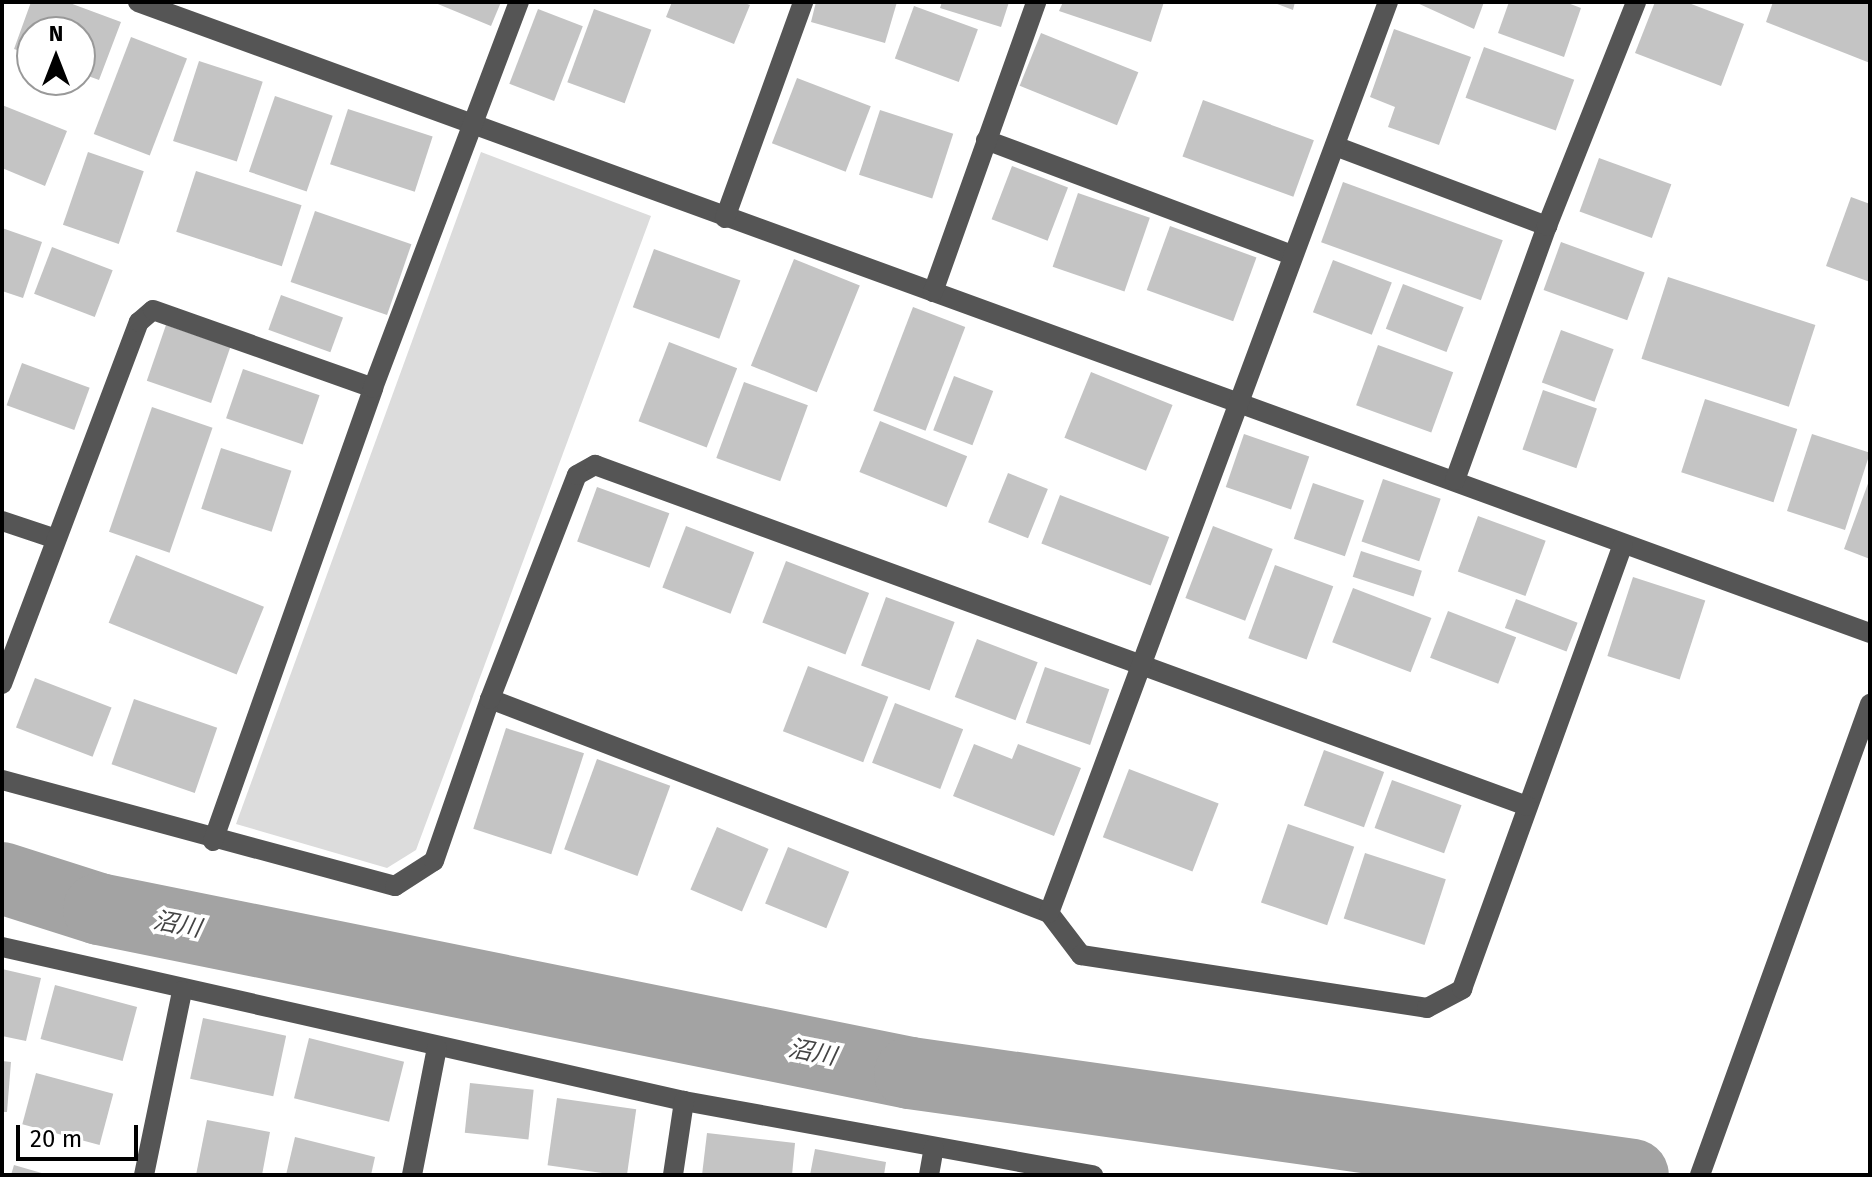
<!DOCTYPE html>
<html>
<head>
<meta charset="utf-8">
<style>
  body { margin:0 }
  #map { position:relative; width:1872px; height:1177px; overflow:hidden; background:#fff; font-family:"Fira Sans","Noto Sans JP",sans-serif }
  div>[style] { position:absolute }
  [style*='--x'] { left:calc(var(--x)*1px); top:calc(var(--y)*1px); width:calc(var(--w)*1px); rotate:calc(var(--a)*1deg) }
  .green>* { inset:0; background:#dcdcdc }
  .river>* { height:72px; margin:-36px; padding:0 36px; transform-origin:36px; border-radius:36px; background:#a3a3a3 }
  .building>* { inset:0; background:#c4c4c4; transform-origin:0 0 }
  .minor>* { height:20px; margin:-10px; padding:0 10px; transform-origin:10px; border-radius:10px; background:#555 }
  span { translate:-50% -50%; white-space:nowrap; text-align:center; line-height:1.15; -webkit-text-stroke:7px #fff; paint-order:stroke }
  .water-label { font-size:24px; color:#444; font-style:italic }
  .frame { position:absolute; inset:0; border:4px solid #000; pointer-events:none }
  .north { position:absolute; left:16px; top:16px; width:80px; height:80px; box-sizing:border-box; background:#fff; border:2px solid #999; border-radius:50%; rotate:0deg; font-size:22px; font-weight:700; line-height:32px; text-align:center; color:#000 }
  .north::after { content:''; display:block; margin:auto; width:28px; height:36px; background:#000; clip-path:polygon(50% 0,100% 100%,50% 72%,0 100%) }
  .scale { position:absolute; left:16px; top:1125px; width:122px; height:36px; box-sizing:border-box; border:4px solid #000; border-top:0; padding-left:10px; font-size:24px; line-height:28px; white-space:nowrap; color:#000; -webkit-text-stroke:6px #fff; paint-order:stroke }
</style>
</head>
<body>
<div id="map">
  <div class="green">
    <div style="clip-path:polygon(481px 152px,651px 216px,416px 850px,387px 868px,236px 824px)"></div>
  </div>
  <div class="river">
    <div style="--x:2;--y:878;--w:102;--a:17.7"></div>
    <div style="--x:99;--y:909;--w:827;--a:11.43"></div>
    <div style="--x:910;--y:1073;--w:730;--a:8.03"></div>
  </div>
  <div class="building">
    <div style="clip-path:polygon(31px 2px,67px 2px,121px 22px,99px 80px,80px 73px,80px 32px,32px 32px,32px 55px,14px 49px)"></div>
    <div style="clip-path:polygon(433px 2px,501px 2px,491px 26px)"></div>
    <div style="clip-path:polygon(672px 2px,742px 2px,750px 5px,734px 44px,666px 17px)"></div>
    <div style="clip-path:polygon(816px 2px,897px 2px,885px 43px,811px 22px)"></div>
    <div style="clip-path:polygon(942px 2px,1009px 2px,1001px 27px,940px 8px)"></div>
    <div style="clip-path:polygon(1063px 2px,1164px 2px,1151px 42px,1059px 11px)"></div>
    <div style="clip-path:polygon(1272px 2px,1295px 2px,1293px 10px)"></div>
    <div style="clip-path:polygon(1415px 2px,1484px 2px,1474px 29px)"></div>
    <div style="clip-path:polygon(1509px 2px,1565px 2px,1581px 8px,1564px 57px,1498px 33px)"></div>
    <div style="clip-path:polygon(1655px 2px,1686px 2px,1744px 24px,1721px 86px,1635px 53px)"></div>
    <div style="clip-path:polygon(1773px 2px,1870px 2px,1870px 63px,1766px 22px)"></div>
    <div style="left:914px;top:6px;width:68px;height:56px;rotate:20deg"></div>
    <div style="left:538px;top:9px;width:48px;height:80px;rotate:21deg"></div>
    <div style="left:594px;top:9px;width:61px;height:78px;rotate:20deg"></div>
    <div style="clip-path:polygon(1394px 29px,1471px 57px,1439px 145px,1388px 127px,1395px 107px,1370px 97px)"></div>
    <div style="left:1041px;top:33px;width:105px;height:57px;rotate:22deg"></div>
    <div style="left:131px;top:37px;width:60px;height:104px;rotate:21deg"></div>
    <div style="left:1484px;top:47px;width:96px;height:54px;rotate:20deg"></div>
    <div style="left:199px;top:61px;width:67px;height:84px;rotate:18deg"></div>
    <div style="left:797px;top:78px;width:79px;height:70px;rotate:21deg"></div>
    <div style="left:275px;top:96px;width:61px;height:80px;rotate:19deg"></div>
    <div style="left:1203px;top:100px;width:118px;height:60px;rotate:20deg"></div>
    <div style="clip-path:polygon(2px 105px,67px 131px,45px 186px,2px 168px)"></div>
    <div style="left:348px;top:109px;width:89px;height:58px;rotate:18deg"></div>
    <div style="left:880px;top:110px;width:77px;height:68px;rotate:18deg"></div>
    <div style="left:88px;top:152px;width:59px;height:77px;rotate:19deg"></div>
    <div style="left:1599px;top:158px;width:77px;height:57px;rotate:20deg"></div>
    <div style="left:1012px;top:166px;width:60px;height:57px;rotate:21deg"></div>
    <div style="left:196px;top:171px;width:111px;height:64px;rotate:18deg"></div>
    <div style="left:1343px;top:182px;width:170px;height:64px;rotate:20deg"></div>
    <div style="left:1078px;top:193px;width:76px;height:78px;rotate:19deg"></div>
    <div style="clip-path:polygon(1851px 197px,1870px 204px,1870px 282px,1826px 266px)"></div>
    <div style="left:315px;top:211px;width:102px;height:75px;rotate:19deg"></div>
    <div style="left:1170px;top:226px;width:92px;height:68px;rotate:20deg"></div>
    <div style="clip-path:polygon(2px 228px,42px 242px,23px 298px,2px 291px)"></div>
    <div style="left:1561px;top:242px;width:89px;height:51px;rotate:20deg"></div>
    <div style="left:52px;top:247px;width:65px;height:50px;rotate:21deg"></div>
    <div style="left:654px;top:249px;width:92px;height:62px;rotate:20deg"></div>
    <div style="left:794px;top:259px;width:71px;height:115px;rotate:22deg"></div>
    <div style="left:1333px;top:260px;width:63px;height:56px;rotate:21deg"></div>
    <div style="left:1668px;top:277px;width:155px;height:86px;rotate:18deg"></div>
    <div style="left:1403px;top:284px;width:65px;height:48px;rotate:21deg"></div>
    <div style="left:281px;top:295px;width:66px;height:37px;rotate:20deg"></div>
    <div style="left:913px;top:307px;width:56px;height:111px;rotate:21deg"></div>
    <div style="left:166px;top:325px;width:68px;height:59px;rotate:19deg"></div>
    <div style="left:1561px;top:330px;width:56px;height:56px;rotate:20deg"></div>
    <div style="left:669px;top:342px;width:73px;height:85px;rotate:21deg"></div>
    <div style="left:1378px;top:345px;width:80px;height:64px;rotate:20deg"></div>
    <div style="left:22px;top:363px;width:72px;height:45px;rotate:20deg"></div>
    <div style="left:243px;top:369px;width:81px;height:52px;rotate:19deg"></div>
    <div style="left:1091px;top:372px;width:88px;height:71px;rotate:22deg"></div>
    <div style="left:954px;top:376px;width:42px;height:58px;rotate:21deg"></div>
    <div style="left:744px;top:382px;width:68px;height:81px;rotate:20deg"></div>
    <div style="left:1543px;top:390px;width:57px;height:63px;rotate:19deg"></div>
    <div style="left:1705px;top:399px;width:97px;height:77px;rotate:18deg"></div>
    <div style="left:152px;top:407px;width:64px;height:132px;rotate:19deg"></div>
    <div style="left:880px;top:421px;width:94px;height:55px;rotate:22deg"></div>
    <div style="left:1244px;top:434px;width:69px;height:56px;rotate:19deg"></div>
    <div style="left:1812px;top:434px;width:61px;height:81px;rotate:18deg"></div>
    <div style="left:221px;top:448px;width:74px;height:64px;rotate:18deg"></div>
    <div style="left:1008px;top:473px;width:43px;height:53px;rotate:22deg"></div>
    <div style="clip-path:polygon(1870px 478px,1870px 559px,1844px 549px)"></div>
    <div style="left:1383px;top:479px;width:61px;height:66px;rotate:19deg"></div>
    <div style="left:1313px;top:483px;width:54px;height:59px;rotate:19deg"></div>
    <div style="left:597px;top:487px;width:77px;height:58px;rotate:20deg"></div>
    <div style="left:1060px;top:495px;width:117px;height:52px;rotate:21deg"></div>
    <div style="left:1478px;top:516px;width:72px;height:59px;rotate:20deg"></div>
    <div style="left:686px;top:526px;width:73px;height:66px;rotate:21deg"></div>
    <div style="left:1213px;top:526px;width:64px;height:77px;rotate:21deg"></div>
    <div style="left:1361px;top:551px;width:64px;height:27px;rotate:18deg"></div>
    <div style="left:136px;top:555px;width:138px;height:73px;rotate:22deg"></div>
    <div style="left:786px;top:561px;width:89px;height:66px;rotate:21deg"></div>
    <div style="left:1275px;top:565px;width:62px;height:78px;rotate:20deg"></div>
    <div style="left:1633px;top:577px;width:76px;height:83px;rotate:18deg"></div>
    <div style="left:1353px;top:588px;width:84px;height:58px;rotate:21deg"></div>
    <div style="left:886px;top:597px;width:73px;height:73px;rotate:20deg"></div>
    <div style="left:1516px;top:599px;width:66px;height:31px;rotate:21deg"></div>
    <div style="left:1448px;top:611px;width:73px;height:50px;rotate:21deg"></div>
    <div style="left:977px;top:639px;width:65px;height:62px;rotate:21deg"></div>
    <div style="left:808px;top:666px;width:86px;height:70px;rotate:21deg"></div>
    <div style="left:1045px;top:667px;width:68px;height:59px;rotate:19deg"></div>
    <div style="left:35px;top:678px;width:82px;height:53px;rotate:21deg"></div>
    <div style="left:134px;top:699px;width:88px;height:69px;rotate:19deg"></div>
    <div style="left:895px;top:703px;width:73px;height:64px;rotate:21deg"></div>
    <div style="left:506px;top:728px;width:82px;height:106px;rotate:18deg"></div>
    <div style="clip-path:polygon(974px 744px,1012px 759px,1018px 744px,1081px 768px,1054px 836px,953px 796px)"></div>
    <div style="left:1324px;top:750px;width:64px;height:59px;rotate:20deg"></div>
    <div style="left:597px;top:759px;width:78px;height:96px;rotate:20deg"></div>
    <div style="left:1129px;top:769px;width:96px;height:73px;rotate:21deg"></div>
    <div style="left:1392px;top:780px;width:74px;height:51px;rotate:20deg"></div>
    <div style="left:1288px;top:824px;width:70px;height:83px;rotate:19deg"></div>
    <div style="left:717px;top:827px;width:56px;height:68px;rotate:23deg"></div>
    <div style="left:788px;top:847px;width:66px;height:61px;rotate:22deg"></div>
    <div style="left:1365px;top:853px;width:85px;height:69px;rotate:18deg"></div>
    <div style="clip-path:polygon(2px 969px,41px 978px,26px 1041px,2px 1036px)"></div>
    <div style="left:55px;top:985px;width:85px;height:56px;rotate:15deg"></div>
    <div style="left:203px;top:1018px;width:85px;height:62px;rotate:12deg"></div>
    <div style="left:309px;top:1038px;width:98px;height:62px;rotate:14deg"></div>
    <div style="clip-path:polygon(2px 1061px,11px 1062px,7px 1112px,2px 1112px)"></div>
    <div style="left:36px;top:1073px;width:80px;height:53px;rotate:15deg"></div>
    <div style="left:470px;top:1083px;width:64px;height:50px;rotate:6deg"></div>
    <div style="left:557px;top:1098px;width:80px;height:68px;rotate:8deg"></div>
    <div style="clip-path:polygon(207px 1120px,270px 1132px,262px 1175px,196px 1175px)"></div>
    <div style="clip-path:polygon(707px 1133px,795px 1143px,792px 1175px,702px 1175px)"></div>
    <div style="clip-path:polygon(295px 1137px,375px 1157px,371px 1175px,286px 1175px)"></div>
    <div style="clip-path:polygon(815px 1149px,886px 1162px,884px 1175px,810px 1175px)"></div>
    <div style="clip-path:polygon(14px 1165px,45px 1174px,44px 1175px,11px 1175px)"></div>
  </div>
  <div class="minor">
    <div style="--x:138;--y:2;--w:1843;--a:20.02"></div>
    <div style="--x:986;--y:140;--w:327;--a:20.6"></div>
    <div style="--x:1335;--y:146;--w:227;--a:20.7"></div>
    <div style="--x:725;--y:218;--w:230;--a:-70.1"></div>
    <div style="--x:933;--y:292;--w:308;--a:-70.4"></div>
    <div style="--x:1455;--y:480;--w:270;--a:-70.1"></div>
    <div style="--x:1547;--y:226;--w:241;--a:-68.3"></div>
    <div style="--x:2;--y:521;--w:57;--a:18.4"></div>
    <div style="--x:2;--y:684;--w:387;--a:-69.3"></div>
    <div style="--x:139;--y:322;--w:18;--a:-41"></div>
    <div style="--x:153;--y:310;--w:233;--a:19.5"></div>
    <div style="--x:490;--y:699;--w:599;--a:20.95"></div>
    <div style="--x:1049;--y:913;--w:53;--a:52.7"></div>
    <div style="--x:1081;--y:955;--w:350;--a:8.7"></div>
    <div style="--x:1427;--y:1008;--w:40;--a:-28"></div>
    <div style="--x:1462;--y:989;--w:472;--a:-70.1"></div>
    <div style="--x:2;--y:780;--w:407;--a:15.1"></div>
    <div style="--x:395;--y:886;--w:46;--a:-32.7"></div>
    <div style="--x:434;--y:861;--w:171;--a:-70.9"></div>
    <div style="--x:490;--y:699;--w:240;--a:-68.8"></div>
    <div style="--x:577;--y:475;--w:21;--a:-29"></div>
    <div style="--x:595;--y:465;--w:992;--a:20.1"></div>
    <div style="--x:213;--y:841;--w:480;--a:-70.5"></div>
    <div style="--x:373;--y:388;--w:413;--a:-69.3"></div>
    <div style="--x:1049;--y:913;--w:972;--a:-69.59"></div>
    <div style="--x:2;--y:947;--w:699;--a:12.72"></div>
    <div style="--x:684;--y:1101;--w:416;--a:10.3"></div>
    <div style="--x:144;--y:1175;--w:188;--a:-78.3"></div>
    <div style="--x:412;--y:1175;--w:129;--a:-78.9"></div>
    <div style="--x:673;--y:1175;--w:75;--a:-81.5"></div>
    <div style="--x:929;--y:1175;--w:27;--a:-80"></div>
    <div style="--x:1700;--y:1175;--w:501;--a:-70.15"></div>
  </div>
  <div class="water-label">
    <span style="left:177px;top:925px;rotate:11deg">沼川</span>
    <span style="left:812px;top:1053px;rotate:11deg">沼川</span>
  </div>
  <div class="frame"></div>
  <div class="north">N</div>
  <div class="scale">20 m</div>
</div>
</body>
</html>
